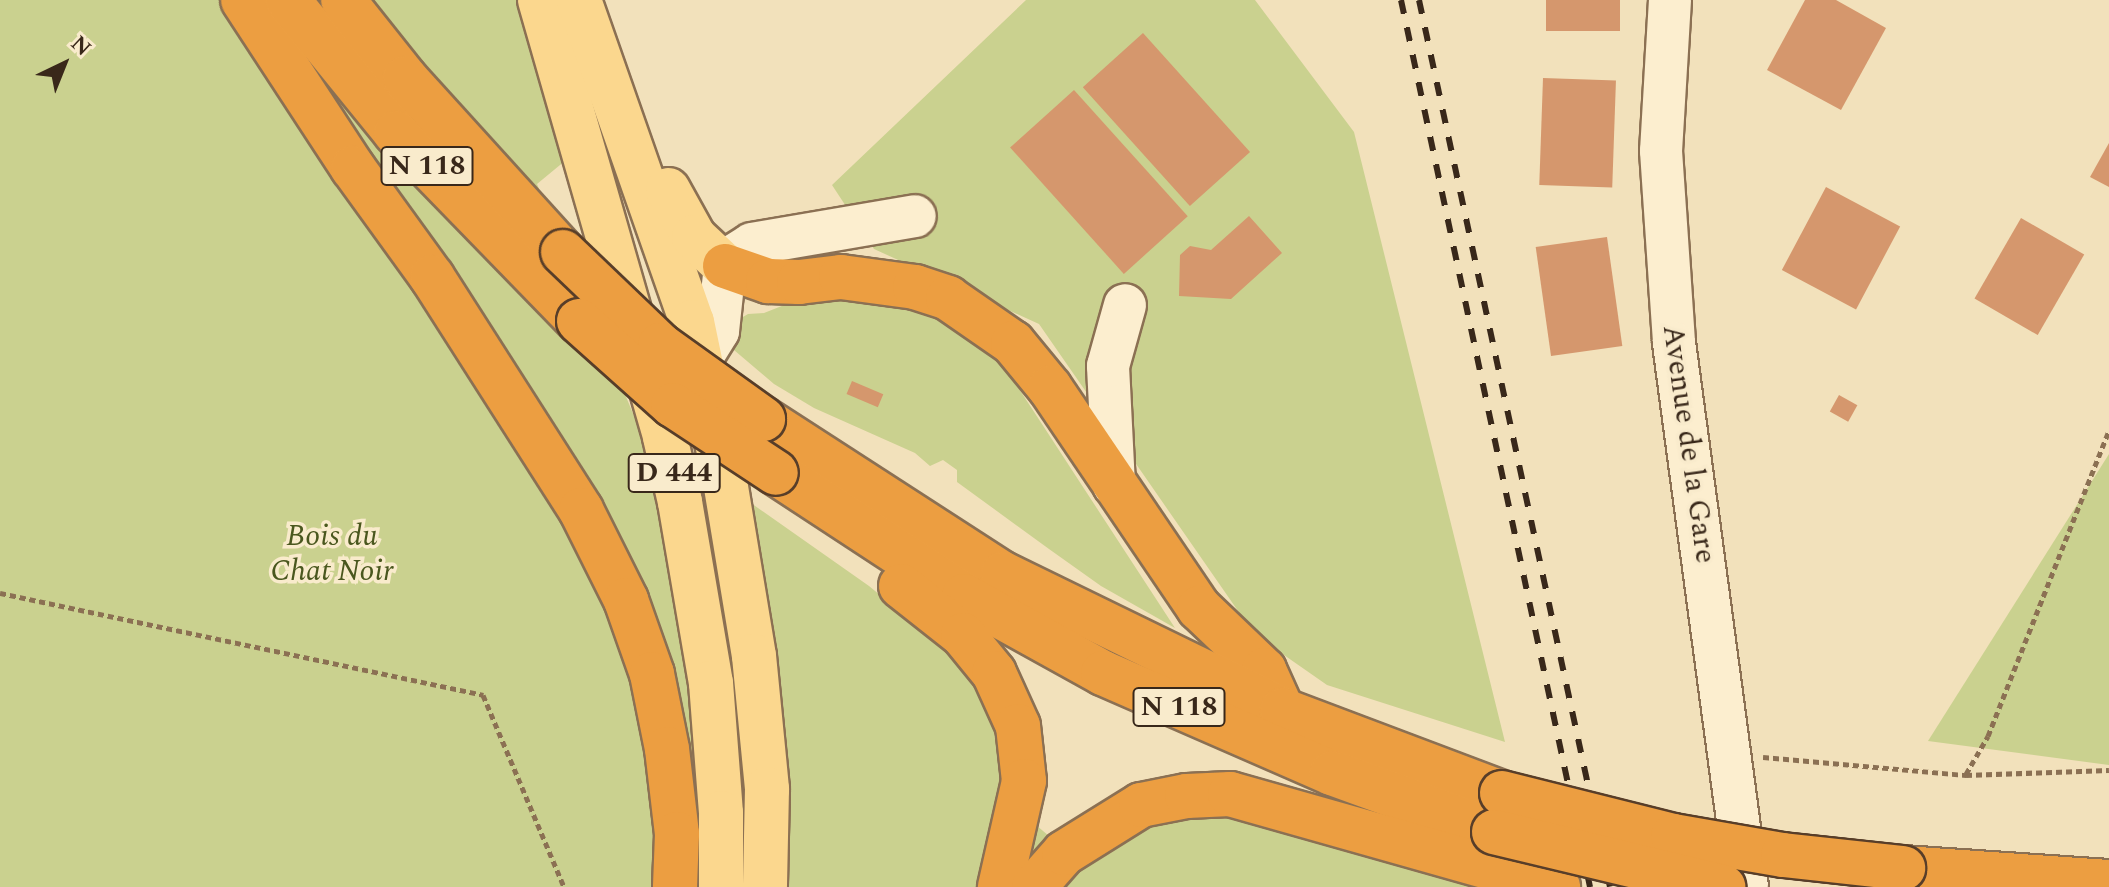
<!DOCTYPE html>
<html>
<head>
<meta charset="utf-8">
<style>
  body { margin:0 }
  #map { position:relative; width:2109px; height:887px; overflow:hidden; background:#f2e1bb; font-family:Spectral,serif }
  div>[style] { position:absolute }
  [style*='--x'] { left:calc(var(--x)*1px); top:calc(var(--y)*1px); width:calc(var(--w)*1px); rotate:calc(var(--a)*1deg) }
  .green>* { inset:0; background:#cad18f }
  .building>* { inset:0; background:#d5976d; transform-origin:0 0 }
  .path>* { height:5px; margin-top:-2.5px; transform-origin:0; background:repeating-linear-gradient(90deg,#8b7053 0 6px,transparent 0 10px) }
  .roads { filter:drop-shadow(2px 0 #8b7053) drop-shadow(-2px 0 #8b7053) drop-shadow(0 2px #8b7053) drop-shadow(0 -2px #8b7053) }
  .minor>* { height:42px; margin:-21px; padding:0 21px; transform-origin:21px; border-radius:21px; background:#fceecf }
  .major>* { height:44px; margin:-22px; padding:0 22px; transform-origin:22px; border-radius:22px; background:#fbd78e }
  .highway>* { height:44px; margin:-22px; padding:0 22px; transform-origin:22px; border-radius:22px; background:#ec9e41 }
  .rail>* { height:6px; margin-top:-3px; transform-origin:0; background:repeating-linear-gradient(90deg,#39281a 0 14px,transparent 0 28px) }
  .bridges { filter:drop-shadow(2px 0 #583e29) drop-shadow(-2px 0 #583e29) drop-shadow(0 2px #583e29) drop-shadow(0 -2px #583e29) }
  .highway-bridge>* { height:44px; margin:-22px; padding:0 22px; transform-origin:22px; border-radius:22px; background:#ec9e41 }
  span { translate:-50% -50%; white-space:nowrap; text-align:center; line-height:1.15; -webkit-text-stroke:7px #f9ebcc; paint-order:stroke }
  .shield-label span { padding:2px 6px; background:#f9ebcc; border:2px solid; border-radius:6px; -webkit-text-stroke-width:0 }
  .shield-label { font-size:28px; color:#39281a; font-weight:700 }
  .street-label { font-size:30px; color:#39281a }
  .park-label { font-size:30px; color:#4a571e; font-style:italic }
  .north { position:absolute; left:24px; top:24px; width:80px; height:80px; -webkit-text-stroke:6px #f9ebcc; paint-order:stroke; rotate:43deg; font-size:22px; font-weight:700; line-height:32px; text-align:center; color:#39281a }
  .north::after { content:''; display:block; margin:auto; width:28px; height:36px; background:#39281a; clip-path:polygon(50% 0,100% 100%,50% 72%,0 100%) }
</style>
</head>
<body>
<div id="map">
  <div class="green">
    <div style="clip-path:polygon(0 0,518px 0,583px 146px,537px 184px,637px 423px,869px 586px,983px 680px,1000px 708px,1010px 803px,1076px 859px,1147px 817px,1223px 805px,1498px 887px,0 887px)"></div>
    <div style="clip-path:polygon(1026px 0,1255px 0,1354px 132px,1505px 742px,1327px 685px,1254px 634px,1039px 324px,874px 249px,832px 185px)"></div>
    <div style="clip-path:polygon(825px 295px,906px 304px,960px 331px,1006px 369px,1175px 628px,1101px 586px,1049px 549px,957px 482px,957px 470px,943px 460px,930px 466px,915px 453px,814px 408px,774px 384px,721px 339px,731px 324px,748px 314px,764px 313px,797px 300px)"></div>
    <div style="clip-path:polygon(2109px 454px,2109px 765px,1928px 741px)"></div>
  </div>
  <div class="building">
    <div style="left:1546px;top:0;width:74px;height:31px"></div>
    <div style="clip-path:polygon(1805px 0,1836px 0,1886px 28px,1841px 110px,1767px 70px)"></div>
    <div style="left:1143px;top:33px;width:160px;height:81px;rotate:48deg"></div>
    <div style="left:1543px;top:78px;width:73px;height:107px;rotate:2deg"></div>
    <div style="left:1074px;top:90px;width:170px;height:86px;rotate:48deg"></div>
    <div style="clip-path:polygon(2109px 143px,2109px 187px,2090px 177px)"></div>
    <div style="left:1826px;top:187px;width:84px;height:94px;rotate:28deg"></div>
    <div style="clip-path:polygon(1249px 216px,1282px 253px,1231px 299px,1179px 296px,1180px 255px,1190px 246px,1211px 250px)"></div>
    <div style="left:2021px;top:218px;width:73px;height:93px;rotate:30deg"></div>
    <div style="left:1607px;top:237px;width:110px;height:72px;rotate:82deg"></div>
    <div style="left:852px;top:381px;width:34px;height:14px;rotate:23deg"></div>
    <div style="left:1839px;top:395px;width:21px;height:19px;rotate:29deg"></div>
  </div>
  <div class="path">
    <div style="--x:0;--y:593;--w:494;--a:11.9"></div>
    <div style="--x:483;--y:695;--w:208;--a:67.1"></div>
    <div style="--x:1763;--y:757;--w:204;--a:5.1"></div>
    <div style="--x:1966;--y:775;--w:143;--a:-2"></div>
    <div style="--x:1966;--y:774;--w:44;--a:-59.9"></div>
    <div style="--x:1988;--y:736;--w:329;--a:-68.4"></div>
  </div>
  <div class="roads">
    <div class="minor">
      <div style="--x:1670;--y:0;--w:151;--a:93.4"></div>
      <div style="--x:1661;--y:151;--w:192;--a:86.1"></div>
      <div style="--x:1674;--y:343;--w:549;--a:82.36"></div>
      <div style="--x:700;--y:360;--w:34;--a:-58"></div>
      <div style="--x:718;--y:331;--w:65;--a:-83.9"></div>
      <div style="--x:725;--y:266;--w:13;--a:-51"></div>
      <div style="--x:733;--y:256;--w:22;--a:-32"></div>
      <div style="--x:752;--y:244;--w:165;--a:-9.7"></div>
      <div style="--x:1114;--y:485;--w:119;--a:-92.9"></div>
      <div style="--x:1108;--y:366;--w:63;--a:-74.4"></div>
    </div>
    <div class="major">
      <div style="--x:540;--y:0;--w:455;--a:74"></div>
      <div style="--x:665;--y:437;--w:67;--a:77"></div>
      <div style="--x:680;--y:502;--w:184;--a:80.3"></div>
      <div style="--x:711;--y:683;--w:130;--a:85.6"></div>
      <div style="--x:721;--y:813;--w:74;--a:90"></div>
      <div style="--x:579;--y:0;--w:341;--a:70.7"></div>
      <div style="--x:692;--y:322;--w:162;--a:78.3"></div>
      <div style="--x:725;--y:481;--w:177;--a:80.6"></div>
      <div style="--x:754;--y:656;--w:134;--a:84.4"></div>
      <div style="--x:767;--y:789;--w:98;--a:91.2"></div>
      <div style="--x:668;--y:190;--w:54;--a:61"></div>
      <div style="--x:694;--y:237;--w:42;--a:43.1"></div>
    </div>
    <div class="highway">
      <div style="--x:243;--y:0;--w:201;--a:56.8"></div>
      <div style="--x:353;--y:168;--w:135;--a:54.1"></div>
      <div style="--x:432;--y:277;--w:277;--a:57.4"></div>
      <div style="--x:581;--y:510;--w:101;--a:63.4"></div>
      <div style="--x:626;--y:600;--w:78;--a:70.6"></div>
      <div style="--x:652;--y:674;--w:76;--a:78.7"></div>
      <div style="--x:667;--y:749;--w:86;--a:83.3"></div>
      <div style="--x:677;--y:834;--w:53;--a:92.2"></div>
      <div style="--x:288;--y:0;--w:171;--a:50.9"></div>
      <div style="--x:396;--y:133;--w:262;--a:45.8"></div>
      <div style="--x:343;--y:0;--w:100;--a:51.5"></div>
      <div style="--x:405;--y:78;--w:235;--a:47.8"></div>
      <div style="--x:725;--y:266;--w:46;--a:19.2"></div>
      <div style="--x:768;--y:281;--w:31;--a:2"></div>
      <div style="--x:799;--y:282;--w:42;--a:-6.8"></div>
      <div style="--x:841;--y:277;--w:75;--a:7.7"></div>
      <div style="--x:915;--y:287;--w:35;--a:18"></div>
      <div style="--x:948;--y:298;--w:79;--a:34.7"></div>
      <div style="--x:1013;--y:343;--w:58;--a:50.6"></div>
      <div style="--x:1050;--y:388;--w:266;--a:55.9"></div>
      <div style="--x:1199;--y:608;--w:90;--a:43.6"></div>
      <div style="--x:1264;--y:670;--w:44;--a:65.8"></div>
      <div style="--x:763;--y:419;--w:286;--a:32.9"></div>
      <div style="--x:1003;--y:574;--w:310;--a:26"></div>
      <div style="--x:1282;--y:710;--w:235;--a:20.7"></div>
      <div style="--x:776;--y:473;--w:225;--a:33.2"></div>
      <div style="--x:964;--y:596;--w:159;--a:29"></div>
      <div style="--x:1103;--y:673;--w:250;--a:23.6"></div>
      <div style="--x:1332;--y:773;--w:172;--a:20"></div>
      <div style="--x:901;--y:586;--w:79;--a:38.3"></div>
      <div style="--x:963;--y:635;--w:49;--a:50.8"></div>
      <div style="--x:994;--y:673;--w:58;--a:65.6"></div>
      <div style="--x:1018;--y:726;--w:55;--a:83.8"></div>
      <div style="--x:1024;--y:781;--w:109;--a:102.8"></div>
      <div style="--x:1903;--y:868;--w:206;--a:3.9"></div>
      <div style="--x:1034;--y:887;--w:45;--a:-48.6"></div>
      <div style="--x:1064;--y:853;--w:91;--a:-31.9"></div>
      <div style="--x:1141;--y:805;--w:47;--a:-11.1"></div>
      <div style="--x:1187;--y:796;--w:43;--a:-2.7"></div>
      <div style="--x:1230;--y:794;--w:341;--a:15.8"></div>
    </div>
  </div>
  <div class="rail">
    <div style="--x:1401;--y:0;--w:907;--a:77.97"></div>
    <div style="--x:1419;--y:0;--w:907;--a:77.85"></div>
  </div>
  <div class="bridges">
    <div class="highway-bridge">
      <div style="--x:563;--y:252;--w:134;--a:43.8"></div>
      <div style="--x:660;--y:345;--w:127;--a:35.7"></div>
      <div style="--x:579;--y:321;--w:126;--a:41.8"></div>
      <div style="--x:673;--y:405;--w:123;--a:33.4"></div>
      <div style="--x:1502;--y:793;--w:176;--a:14.1"></div>
      <div style="--x:1673;--y:836;--w:112;--a:9.8"></div>
      <div style="--x:1783;--y:855;--w:121;--a:6.2"></div>
      <div style="--x:1494;--y:832;--w:236;--a:13.5"></div>
    </div>
  </div>
  <div class="shield-label">
    <span style="left:427px;top:166px">N 118</span>
    <span style="left:674px;top:473px">D 444</span>
    <span style="left:1179px;top:707px">N 118</span>
  </div>
  <div class="street-label">
    <span style="left:1689px;top:444px;rotate:82deg">Avenue de la Gare</span>
  </div>
  <div class="park-label">
    <span style="left:332px;top:553px">Bois du<br>Chat Noir</span>
  </div>
  <div class="north">N</div>
</div>
</body>
</html>
